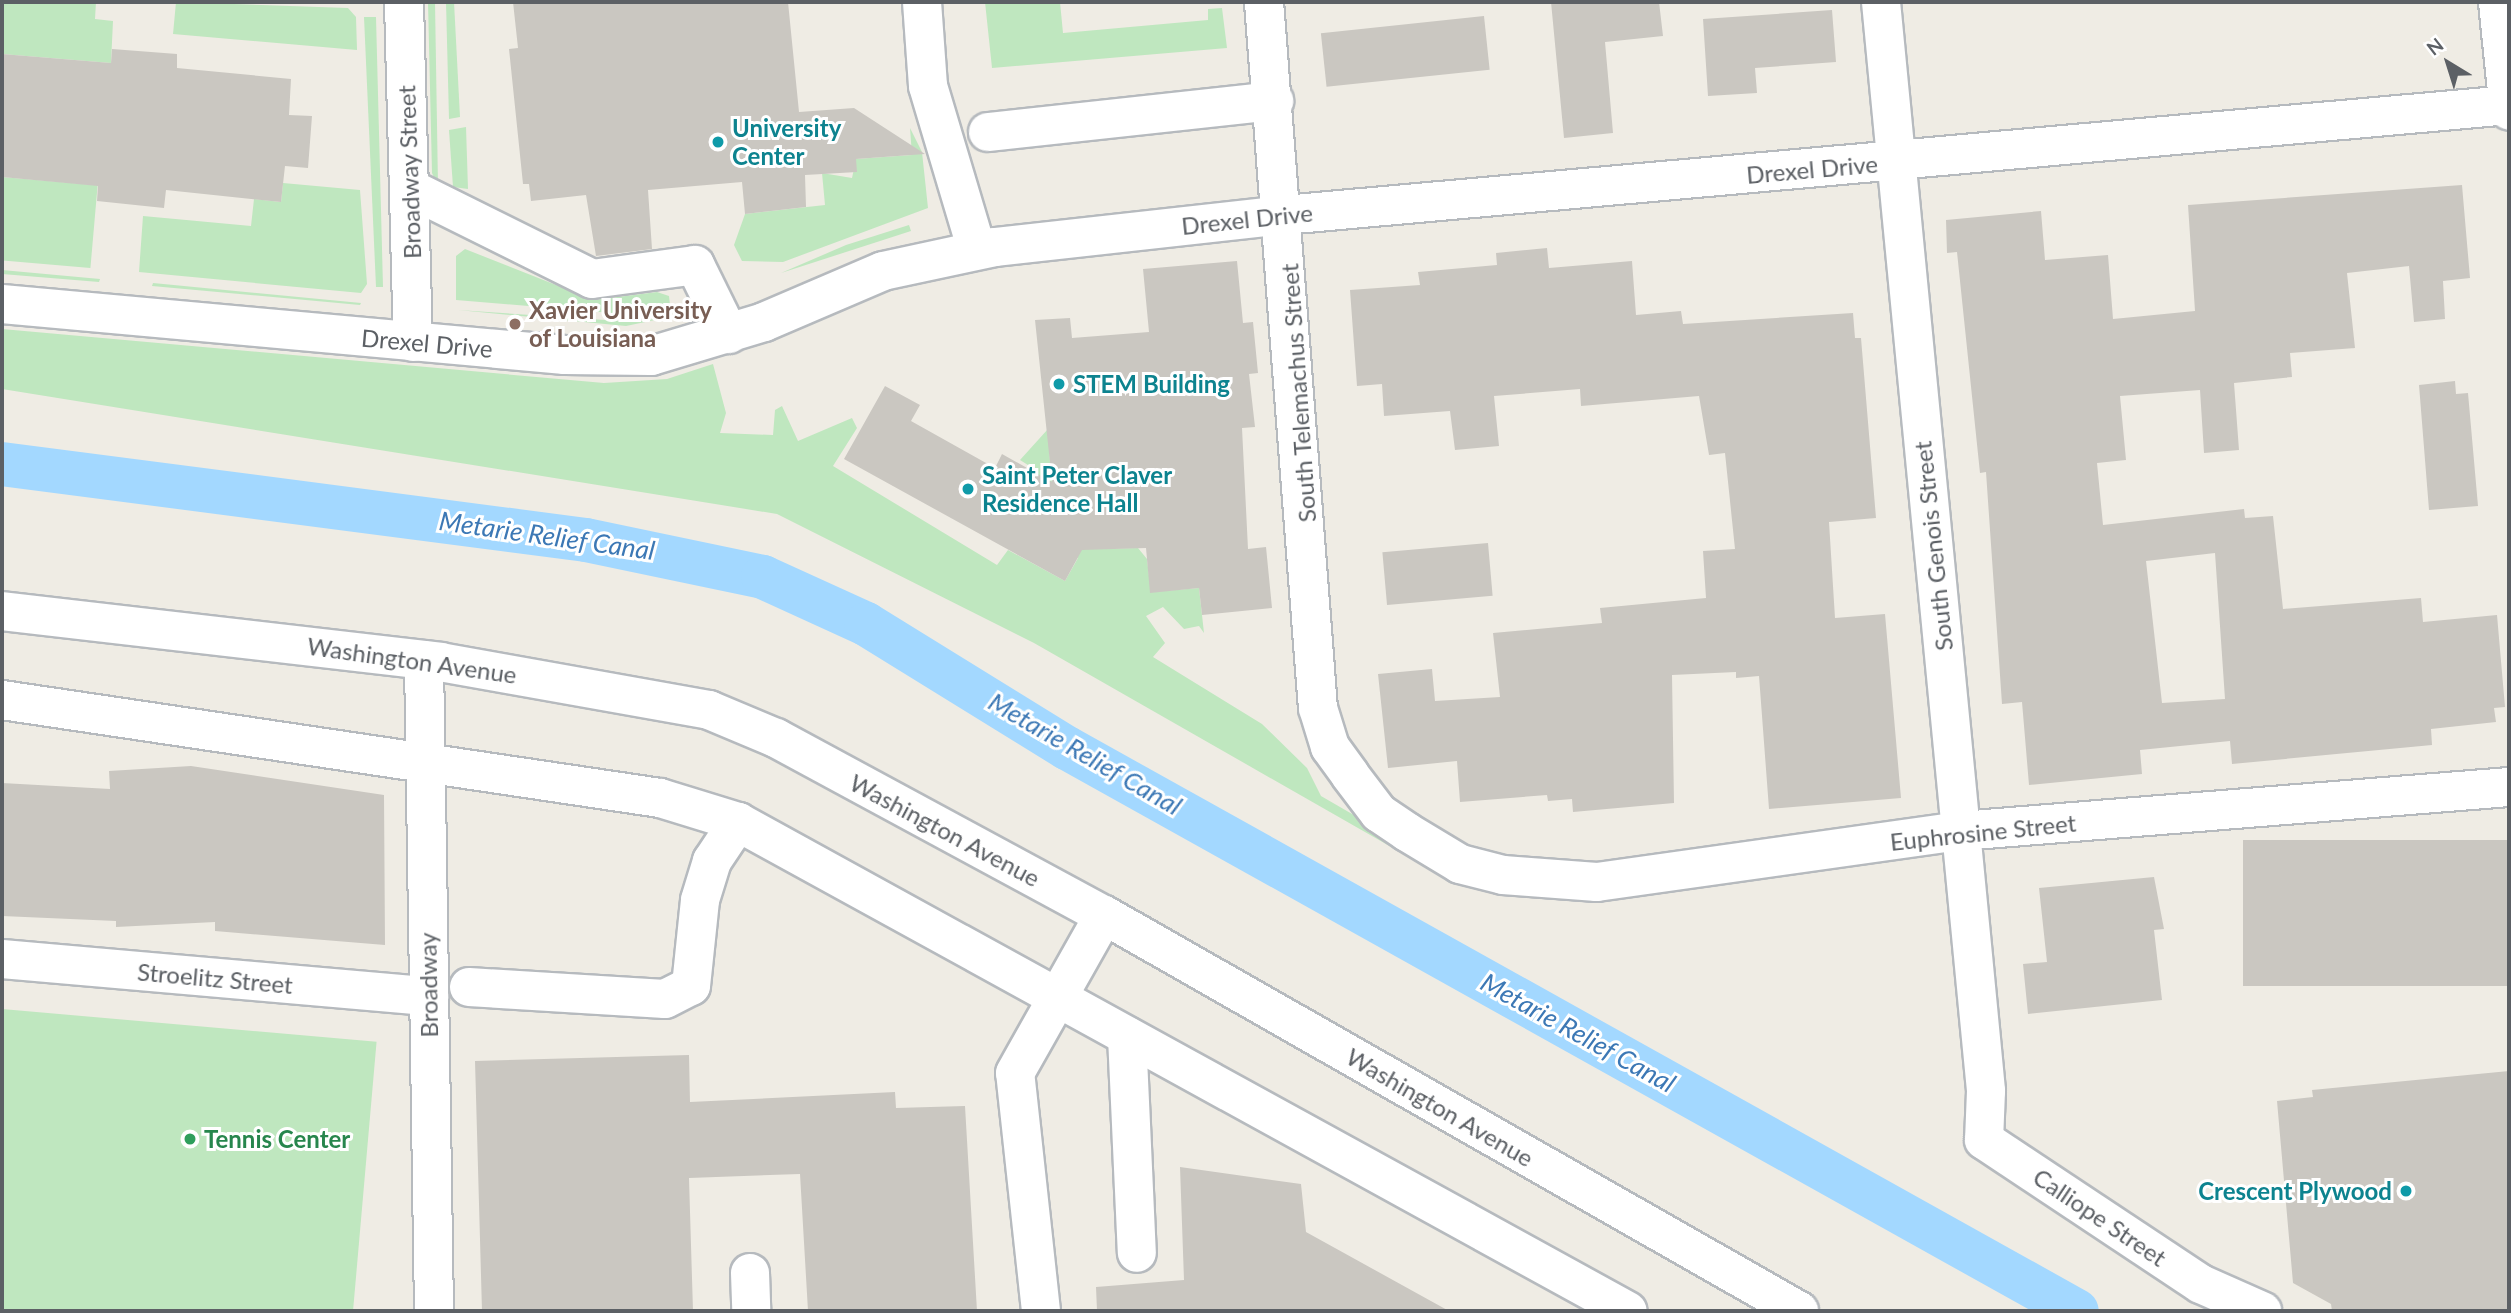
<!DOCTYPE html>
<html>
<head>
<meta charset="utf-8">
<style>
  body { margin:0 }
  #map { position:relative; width:2511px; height:1313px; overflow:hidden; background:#efece4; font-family:Lato,sans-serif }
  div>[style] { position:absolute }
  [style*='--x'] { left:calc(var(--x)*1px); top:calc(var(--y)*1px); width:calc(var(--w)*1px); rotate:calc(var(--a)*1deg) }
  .green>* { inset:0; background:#bfe7bf; transform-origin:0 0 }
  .canal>* { height:44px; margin:-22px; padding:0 22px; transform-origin:22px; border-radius:22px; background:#a3d8ff }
  .building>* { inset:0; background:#cac7c1; transform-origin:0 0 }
  .roads { filter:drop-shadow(2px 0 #b6babe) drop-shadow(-2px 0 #b6babe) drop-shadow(0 2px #b6babe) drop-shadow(0 -2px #b6babe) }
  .minor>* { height:38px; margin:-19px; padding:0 19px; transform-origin:19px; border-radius:19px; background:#fff }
  .dots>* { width:19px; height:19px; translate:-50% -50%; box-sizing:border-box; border:4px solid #fff; border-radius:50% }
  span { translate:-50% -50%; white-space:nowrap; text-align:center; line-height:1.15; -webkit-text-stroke:6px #fff; paint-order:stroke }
  .culture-label { font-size:24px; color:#0d838f; font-weight:700 }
  .left { translate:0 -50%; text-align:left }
  .right { translate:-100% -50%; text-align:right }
  .street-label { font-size:24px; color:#5c6065 }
  .education-label { font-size:24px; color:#785e54; font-weight:700 }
  .leisure-label { font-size:24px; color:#27864d; font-weight:700 }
  .water-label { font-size:26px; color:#3c78b5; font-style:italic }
  .frame { position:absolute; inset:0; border:4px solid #5c6065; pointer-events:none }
  .north { position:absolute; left:2413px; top:28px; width:70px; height:70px; -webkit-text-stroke:5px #fff; paint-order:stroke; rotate:322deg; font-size:19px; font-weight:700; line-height:28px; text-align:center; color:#5c6065 }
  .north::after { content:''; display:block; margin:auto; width:24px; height:32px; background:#5c6065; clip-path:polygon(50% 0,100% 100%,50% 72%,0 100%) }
</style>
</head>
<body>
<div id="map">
  <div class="green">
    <div style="clip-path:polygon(2px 2px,96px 2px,95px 19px,113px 21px,111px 63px,2px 54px)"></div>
    <div style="clip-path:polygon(176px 2px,348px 8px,356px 17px,357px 50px,173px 34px)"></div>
    <div style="clip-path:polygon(428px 2px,435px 2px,438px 186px,432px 173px)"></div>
    <div style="clip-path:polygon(446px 2px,454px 2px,460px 117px,449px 119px)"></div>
    <div style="clip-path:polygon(985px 2px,1060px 2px,1063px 33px,1208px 20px,1208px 9px,1222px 8px,1227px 48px,992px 68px)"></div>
    <div style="clip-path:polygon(364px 17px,376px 17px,383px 287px,376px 287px)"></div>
    <div style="clip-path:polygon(466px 127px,468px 189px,453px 187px,449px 130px)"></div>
    <div style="clip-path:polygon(910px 128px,922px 152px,928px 208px,783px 262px,742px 261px,734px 245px,745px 214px,825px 205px,822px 173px,852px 178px,856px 159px,912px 155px)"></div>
    <div style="left:2px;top:177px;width:96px;height:83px;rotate:5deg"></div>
    <div style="clip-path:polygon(283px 183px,360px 190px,367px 284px,361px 293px,139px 272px,143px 216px,251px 226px,254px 199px,281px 202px)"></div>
    <div style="clip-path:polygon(909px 225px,911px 231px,781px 273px,846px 245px)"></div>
    <div style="clip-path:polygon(465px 249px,594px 300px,657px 292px,669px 296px,670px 305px,635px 315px,456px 300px,456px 256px)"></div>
    <div style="clip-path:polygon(2px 270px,100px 279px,99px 282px,2px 274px)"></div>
    <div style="clip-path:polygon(153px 283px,361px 303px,360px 305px,152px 286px)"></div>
    <div style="clip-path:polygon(458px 310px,635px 322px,679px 315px,626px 326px)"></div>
    <div style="clip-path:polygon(2px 329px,604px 383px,667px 379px,713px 364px,726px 413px,720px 433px,773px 435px,775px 410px,782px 406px,798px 441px,852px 418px,857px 428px,833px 466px,997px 565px,1008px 550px,1065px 581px,1078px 558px,1044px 539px,1028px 465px,1020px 460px,1048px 429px,1050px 462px,1100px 549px,1138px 548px,1147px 559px,1151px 592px,1199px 588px,1204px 633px,1199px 626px,1184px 629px,1163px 607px,1146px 616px,1165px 643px,1153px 657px,1262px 724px,1307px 768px,1321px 796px,1397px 840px,1393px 848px,1034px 643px,777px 514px,2px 389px)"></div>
    <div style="left:2px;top:1009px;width:376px;height:302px;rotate:5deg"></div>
  </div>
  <div class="canal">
    <div style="--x:2;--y:464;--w:589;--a:7.41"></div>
    <div style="--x:586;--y:540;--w:181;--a:11.8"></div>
    <div style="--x:763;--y:577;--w:113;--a:24.5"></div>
    <div style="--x:866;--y:624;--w:236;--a:31.7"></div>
    <div style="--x:1067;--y:748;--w:1156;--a:29.14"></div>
  </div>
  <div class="building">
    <div style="clip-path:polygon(513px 2px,788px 2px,799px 112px,854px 108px,925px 154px,856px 159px,857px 172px,805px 175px,806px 207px,745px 214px,742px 182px,648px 190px,652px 249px,596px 256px,586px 195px,531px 201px,529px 184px,523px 184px,509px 49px,518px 48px)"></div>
    <div style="clip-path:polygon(1551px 2px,1659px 2px,1663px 36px,1605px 42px,1613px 133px,1564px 138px)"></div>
    <div style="clip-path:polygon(1832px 10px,1836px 62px,1755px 68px,1757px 93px,1708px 96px,1703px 19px)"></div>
    <div style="left:1484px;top:16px;width:54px;height:164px;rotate:84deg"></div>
    <div style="clip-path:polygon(112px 49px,177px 54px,177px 68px,291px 79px,289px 115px,312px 116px,308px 168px,285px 166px,281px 202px,166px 190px,164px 208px,97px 201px,98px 186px,2px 177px,2px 54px,111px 63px)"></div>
    <div style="clip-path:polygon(evenodd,2462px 185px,2470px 278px,2443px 281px,2445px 319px,2414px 322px,2409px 266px,2347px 273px,2355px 348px,2290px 353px,2292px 377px,2234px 383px,2239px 450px,2204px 453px,2200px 390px,2120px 396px,2126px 460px,2097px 463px,2103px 525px,2244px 509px,2245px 518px,2273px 516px,2283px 609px,2421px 598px,2423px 622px,2497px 615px,2505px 707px,2494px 708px,2496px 722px,2431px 729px,2432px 745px,2232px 764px,2230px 741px,2140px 750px,2142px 774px,2029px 785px,2022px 702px,2002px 704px,1986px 472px,1980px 473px,1957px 252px,1947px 253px,1946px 220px,2041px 211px,2045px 260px,2108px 255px,2113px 319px,2195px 311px,2188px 205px,2462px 185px,2215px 553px,2225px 699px,2162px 703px,2146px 561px,2215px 553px)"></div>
    <div style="clip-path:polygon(1547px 248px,1549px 268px,1632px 261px,1636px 315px,1681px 311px,1683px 324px,1853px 313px,1855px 338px,1861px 338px,1876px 518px,1829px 522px,1835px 618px,1885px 614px,1901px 798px,1769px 809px,1759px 676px,1736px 678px,1736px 672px,1672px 675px,1674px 803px,1573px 812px,1572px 799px,1548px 801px,1547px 795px,1460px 802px,1457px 761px,1388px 768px,1378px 674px,1432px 669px,1435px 701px,1500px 697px,1493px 633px,1602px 623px,1600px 608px,1706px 598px,1703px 551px,1735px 549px,1725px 453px,1709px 455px,1699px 396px,1581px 406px,1580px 389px,1494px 396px,1499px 446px,1455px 450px,1450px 411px,1384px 416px,1382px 384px,1357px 386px,1350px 290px,1420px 285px,1418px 272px,1497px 265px,1496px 253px)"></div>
    <div style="clip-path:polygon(1237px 261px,1243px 323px,1253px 322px,1258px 373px,1249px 374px,1255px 427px,1242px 428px,1248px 549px,1266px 547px,1272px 608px,1202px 615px,1199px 588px,1150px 593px,1146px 548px,1082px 550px,1065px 581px,844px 459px,885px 386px,920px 405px,911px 421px,995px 468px,1002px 454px,1052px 482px,1035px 320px,1070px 318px,1072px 338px,1149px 332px,1143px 269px)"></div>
    <div style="clip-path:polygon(2455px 381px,2456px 394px,2468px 393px,2478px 506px,2429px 510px,2419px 385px)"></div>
    <div style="left:1488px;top:543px;width:53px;height:106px;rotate:85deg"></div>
    <div style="clip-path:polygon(191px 766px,384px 795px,385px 945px,215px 931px,215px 922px,116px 927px,116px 921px,2px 916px,2px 783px,110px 789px,109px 771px)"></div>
    <div style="left:2509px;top:840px;width:146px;height:266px;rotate:90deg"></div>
    <div style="clip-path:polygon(2154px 877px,2164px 929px,2154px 930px,2162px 1000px,2028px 1014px,2023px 964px,2047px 962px,2039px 888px)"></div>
    <div style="clip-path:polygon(689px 1055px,690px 1102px,895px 1092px,896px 1108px,965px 1106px,977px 1311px,808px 1311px,800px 1174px,689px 1178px,693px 1311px,482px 1311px,475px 1061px)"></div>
    <div style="clip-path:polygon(2509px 1071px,2509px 1311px,2332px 1311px,2331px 1304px,2293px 1283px,2277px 1101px,2313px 1097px,2312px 1090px)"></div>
    <div style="clip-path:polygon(1180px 1167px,1301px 1184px,1306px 1232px,1449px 1311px,1097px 1311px,1096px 1287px,1184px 1280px)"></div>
  </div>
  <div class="roads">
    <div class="minor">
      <div style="--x:404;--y:2;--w:340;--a:88.5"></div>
      <div style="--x:922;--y:2;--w:84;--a:85.9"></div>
      <div style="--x:928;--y:86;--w:171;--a:73.4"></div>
      <div style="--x:1264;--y:2;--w:708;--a:85.63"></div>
      <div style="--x:1318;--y:708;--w:41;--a:72.9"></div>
      <div style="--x:1330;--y:747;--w:34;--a:54"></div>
      <div style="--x:1350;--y:775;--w:48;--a:52.7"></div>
      <div style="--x:1379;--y:813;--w:34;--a:34"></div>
      <div style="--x:1407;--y:832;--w:62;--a:31.1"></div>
      <div style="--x:1460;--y:864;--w:44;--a:14.3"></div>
      <div style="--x:1503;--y:875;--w:94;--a:4.3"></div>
      <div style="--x:1597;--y:882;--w:368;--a:-8"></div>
      <div style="--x:1961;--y:831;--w:550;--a:-4.59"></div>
      <div style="--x:1881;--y:2;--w:1094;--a:84.49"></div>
      <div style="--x:1986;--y:1091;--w:49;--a:92.3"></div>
      <div style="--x:1984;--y:1140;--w:260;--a:33.6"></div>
      <div style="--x:2201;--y:1284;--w:67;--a:23.9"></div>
      <div style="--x:2498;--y:2;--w:109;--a:84.2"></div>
      <div style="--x:988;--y:132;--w:288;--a:-6.2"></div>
      <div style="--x:409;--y:188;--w:204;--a:26.4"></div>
      <div style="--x:592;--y:279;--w:104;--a:-7.7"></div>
      <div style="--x:695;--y:265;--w:77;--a:63.8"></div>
      <div style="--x:2;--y:304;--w:565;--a:5.18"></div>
      <div style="--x:565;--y:355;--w:86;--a:0.7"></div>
      <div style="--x:651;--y:356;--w:118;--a:-16.7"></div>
      <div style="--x:764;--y:322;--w:129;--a:-23.2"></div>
      <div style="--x:883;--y:271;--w:115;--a:-12.1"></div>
      <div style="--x:995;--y:247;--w:291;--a:-6.3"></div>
      <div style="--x:1284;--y:215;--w:1230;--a:-5.13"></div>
      <div style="--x:2;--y:611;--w:441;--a:6.6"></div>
      <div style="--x:440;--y:662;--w:273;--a:10.1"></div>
      <div style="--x:709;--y:710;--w:73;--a:22.7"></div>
      <div style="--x:776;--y:738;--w:373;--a:28.4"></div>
      <div style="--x:1104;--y:915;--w:800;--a:29.67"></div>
      <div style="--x:424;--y:660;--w:651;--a:89.12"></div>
      <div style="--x:2;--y:700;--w:665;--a:8.47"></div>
      <div style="--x:660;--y:798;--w:82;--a:17.1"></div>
      <div style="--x:738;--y:822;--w:1015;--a:28.79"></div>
      <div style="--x:2;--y:959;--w:429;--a:5"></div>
      <div style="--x:469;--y:987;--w:196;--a:3.5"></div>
      <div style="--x:665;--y:999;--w:29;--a:-27"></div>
      <div style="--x:691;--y:986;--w:86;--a:-84"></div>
      <div style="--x:700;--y:900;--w:41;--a:-72.9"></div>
      <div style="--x:712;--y:861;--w:47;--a:-56.3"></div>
      <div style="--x:1127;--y:1036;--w:217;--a:87.4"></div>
      <div style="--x:750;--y:1273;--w:38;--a:88"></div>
      <div style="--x:1041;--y:1311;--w:239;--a:-96.2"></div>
      <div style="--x:1015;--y:1073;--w:181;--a:-60.6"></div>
    </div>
  </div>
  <div class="dots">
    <div style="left:718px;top:142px;background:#0f9aa8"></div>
    <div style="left:515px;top:324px;background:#8d6e63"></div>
    <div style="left:1059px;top:384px;background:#0f9aa8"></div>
    <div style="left:968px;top:489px;background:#0f9aa8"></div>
    <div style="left:190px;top:1139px;background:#2e9e5b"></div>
    <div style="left:2406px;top:1191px;background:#0f9aa8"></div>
  </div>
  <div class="culture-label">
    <span class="left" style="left:732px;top:142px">University<br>Center</span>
    <span class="left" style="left:1073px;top:384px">STEM Building</span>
    <span class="left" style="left:982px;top:489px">Saint Peter Claver<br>Residence Hall</span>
    <span class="right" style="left:2392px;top:1191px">Crescent Plywood</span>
  </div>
  <div class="street-label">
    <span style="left:1812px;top:169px;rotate:-5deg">Drexel Drive</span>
    <span style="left:409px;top:172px;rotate:-92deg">Broadway Street</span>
    <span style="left:1247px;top:219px;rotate:-6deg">Drexel Drive</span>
    <span style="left:427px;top:343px;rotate:5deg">Drexel Drive</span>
    <span style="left:1298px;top:393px;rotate:-94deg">South Telemachus Street</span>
    <span style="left:1933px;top:546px;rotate:-96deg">South Genois Street</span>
    <span style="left:412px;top:660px;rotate:8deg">Washington Avenue</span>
    <span style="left:945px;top:830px;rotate:28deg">Washington Avenue</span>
    <span style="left:1983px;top:832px;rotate:-6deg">Euphrosine Street</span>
    <span style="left:215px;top:978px;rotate:5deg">Stroelitz Street</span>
    <span style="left:428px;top:985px;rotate:-91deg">Broadway</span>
    <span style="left:1440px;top:1107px;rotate:30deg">Washington Avenue</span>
    <span style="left:2100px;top:1217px;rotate:34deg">Calliope Street</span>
  </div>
  <div class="education-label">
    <span class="left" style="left:529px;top:324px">Xavier University<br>of Louisiana</span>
  </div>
  <div class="leisure-label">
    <span class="left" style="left:204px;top:1139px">Tennis Center</span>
  </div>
  <div class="water-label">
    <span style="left:547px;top:536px;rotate:8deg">Metarie Relief Canal</span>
    <span style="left:1085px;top:754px;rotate:30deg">Metarie Relief Canal</span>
    <span style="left:1578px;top:1033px;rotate:29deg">Metarie Relief Canal</span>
  </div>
  <div class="frame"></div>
  <div class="north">N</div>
</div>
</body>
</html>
